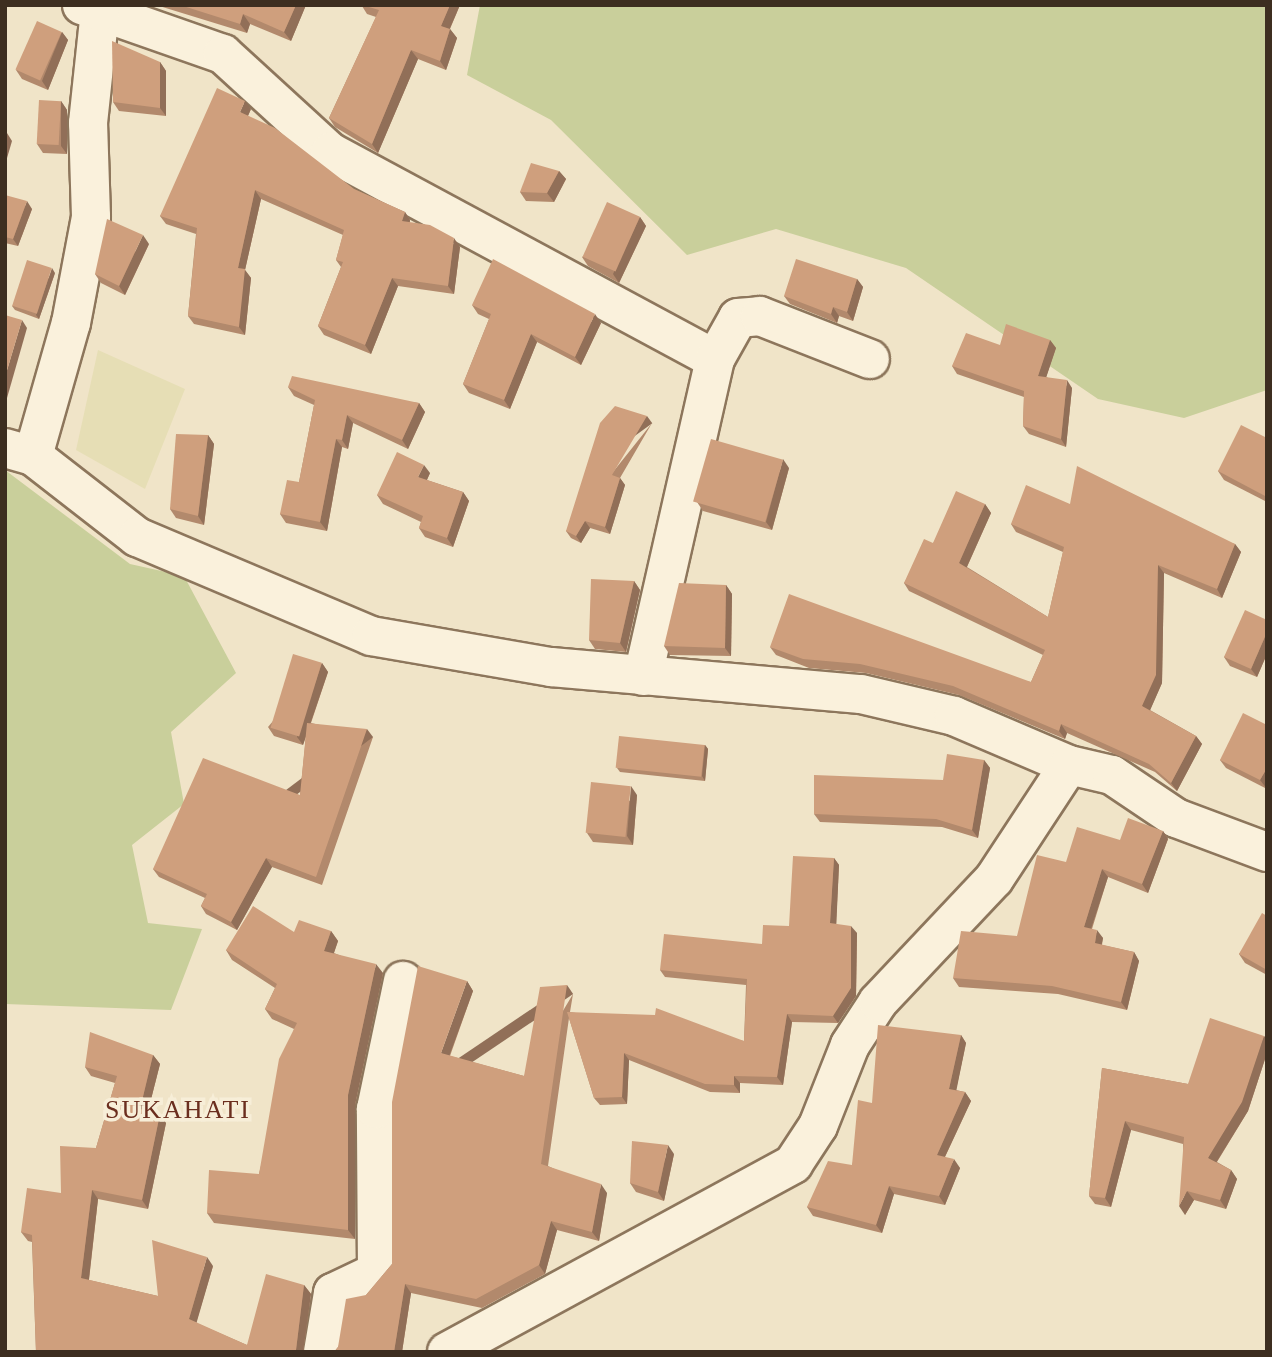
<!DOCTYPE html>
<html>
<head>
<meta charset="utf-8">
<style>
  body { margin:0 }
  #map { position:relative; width:1272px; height:1357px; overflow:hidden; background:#f0e4c8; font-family:"Times New Roman",serif }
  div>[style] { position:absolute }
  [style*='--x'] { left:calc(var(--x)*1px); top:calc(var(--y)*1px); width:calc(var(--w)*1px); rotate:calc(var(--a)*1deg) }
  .farmland>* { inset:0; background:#e6deb5 }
  .green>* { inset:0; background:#c9cf9b }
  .roads { filter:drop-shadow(2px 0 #8d765c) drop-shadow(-2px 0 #8d765c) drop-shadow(0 2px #8d765c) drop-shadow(0 -2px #8d765c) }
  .minor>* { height:38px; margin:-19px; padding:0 19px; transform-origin:19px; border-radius:19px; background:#faf1dc }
  .wall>* { inset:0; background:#b2896c }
  .shaded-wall>* { inset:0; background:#916f58; transform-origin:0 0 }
  .building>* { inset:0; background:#cf9f7d; transform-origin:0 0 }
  span { translate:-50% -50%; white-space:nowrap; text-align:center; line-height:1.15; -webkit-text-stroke:7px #f7eed8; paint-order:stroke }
  .quarter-label { font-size:26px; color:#6b2e1e; letter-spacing:2px }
  .frame { position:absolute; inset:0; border:7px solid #3d2e20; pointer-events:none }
</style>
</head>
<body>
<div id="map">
  <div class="farmland">
    <div style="clip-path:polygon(98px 350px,185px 389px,145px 489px,76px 450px)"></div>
  </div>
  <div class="green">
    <div style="clip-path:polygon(480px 5px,1267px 5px,1267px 390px,1184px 418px,1098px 399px,906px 268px,776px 229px,687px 255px,551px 120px,467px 75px)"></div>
    <div style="clip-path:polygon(5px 470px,130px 564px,184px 576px,236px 673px,171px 732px,184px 804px,132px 845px,148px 923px,202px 929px,171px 1010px,5px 1004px)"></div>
  </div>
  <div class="roads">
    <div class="minor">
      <div style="--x:100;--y:11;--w:130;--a:19.3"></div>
      <div style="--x:223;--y:54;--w:145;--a:42.5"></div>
      <div style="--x:330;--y:152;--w:437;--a:28.3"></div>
      <div style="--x:5;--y:448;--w:29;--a:16"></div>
      <div style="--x:33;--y:456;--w:132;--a:37.9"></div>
      <div style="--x:137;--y:537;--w:254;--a:22.9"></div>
      <div style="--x:371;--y:636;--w:183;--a:9.8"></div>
      <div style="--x:551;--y:667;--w:311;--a:5"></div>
      <div style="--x:861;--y:694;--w:96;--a:13.3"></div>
      <div style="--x:954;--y:716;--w:125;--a:23.1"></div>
      <div style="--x:33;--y:456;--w:138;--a:-74.1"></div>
      <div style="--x:71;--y:323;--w:108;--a:-79.3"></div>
      <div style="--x:91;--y:217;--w:94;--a:-91.8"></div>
      <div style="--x:88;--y:123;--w:113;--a:-83.9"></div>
      <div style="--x:100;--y:11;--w:19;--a:-162"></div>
      <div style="--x:643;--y:676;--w:325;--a:-77.2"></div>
      <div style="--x:715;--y:359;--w:47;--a:-60.7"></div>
      <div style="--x:738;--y:318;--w:22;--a:-5"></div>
      <div style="--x:760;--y:316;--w:118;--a:21.4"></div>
      <div style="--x:323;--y:1352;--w:60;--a:-80.4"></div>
      <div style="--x:333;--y:1293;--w:49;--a:-25.5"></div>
      <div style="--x:377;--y:1272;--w:163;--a:-90.4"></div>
      <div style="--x:376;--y:1109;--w:131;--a:-78.1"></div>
      <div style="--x:447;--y:1352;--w:394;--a:-28.5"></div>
      <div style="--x:793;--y:1164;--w:45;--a:-56.7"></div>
      <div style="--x:818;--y:1126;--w:87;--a:-68.4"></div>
      <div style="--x:850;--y:1045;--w:51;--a:-56.9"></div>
      <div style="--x:878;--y:1002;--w:169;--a:-46.7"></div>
      <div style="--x:994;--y:879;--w:136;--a:-56.7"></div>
      <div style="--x:1069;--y:765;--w:44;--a:13.1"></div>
      <div style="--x:1112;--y:775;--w:77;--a:33.9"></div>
      <div style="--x:1176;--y:818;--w:97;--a:20.5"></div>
    </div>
  </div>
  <div class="wall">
    <div style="clip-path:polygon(156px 5px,306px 5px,291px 41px,250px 24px,247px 33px)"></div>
    <div style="clip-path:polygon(342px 5px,460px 5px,450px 29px,457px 38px,446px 70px,418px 59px,378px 153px,335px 127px,329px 118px,376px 17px,367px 14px,362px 6px)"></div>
    <div style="clip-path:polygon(62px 32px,68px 40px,48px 90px,22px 79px,16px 70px)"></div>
    <div style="clip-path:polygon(160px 62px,166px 71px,166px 116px,119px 111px,113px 102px)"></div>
    <div style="clip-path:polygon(61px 101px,67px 110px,67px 154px,43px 153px,37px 144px)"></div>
    <div style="clip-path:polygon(251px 109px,248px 116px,354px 189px,405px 212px,410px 220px,410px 223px,460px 247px,454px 294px,398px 286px,371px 354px,324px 335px,318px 326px,341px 267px,336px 260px,343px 235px,261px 199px,245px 270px,251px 278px,245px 335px,194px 324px,188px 316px,196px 234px,166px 224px,160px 216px)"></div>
    <div style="clip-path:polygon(559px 171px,566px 179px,554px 202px,526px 201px,520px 192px)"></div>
    <div style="clip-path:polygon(5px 195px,32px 209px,18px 246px,5px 243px)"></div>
    <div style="clip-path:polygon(640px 217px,646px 226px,619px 283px,588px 266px,582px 257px)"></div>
    <div style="clip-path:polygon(149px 244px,125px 295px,101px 283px,95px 274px)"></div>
    <div style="clip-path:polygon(55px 273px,39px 319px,15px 310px,12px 306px)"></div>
    <div style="clip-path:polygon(857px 279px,863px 287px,853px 321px,839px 316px,837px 323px,790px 304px,784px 296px)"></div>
    <div style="clip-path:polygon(472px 305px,601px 323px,581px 365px,537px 342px,510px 409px,469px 393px,463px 384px,489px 319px,478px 314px)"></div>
    <div style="clip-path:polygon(1050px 340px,1056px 348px,1046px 377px,1072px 388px,1066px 447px,1029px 434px,1023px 426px,1024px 397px,957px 374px,952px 366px,1000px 345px)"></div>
    <div style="clip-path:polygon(288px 387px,419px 403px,425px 412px,408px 449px,353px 423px,348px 449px,342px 447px,327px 531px,286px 523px,280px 514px,299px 482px,314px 405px,294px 396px)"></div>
    <div style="clip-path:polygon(652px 423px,620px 478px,625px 485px,610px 534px,590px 528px,581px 543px,571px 538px,566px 531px)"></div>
    <div style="clip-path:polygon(208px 435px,214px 444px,204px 525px,176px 518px,170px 509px)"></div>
    <div style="clip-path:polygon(1267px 438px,1267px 502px,1224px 480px,1218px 471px)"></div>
    <div style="clip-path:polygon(789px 468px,772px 530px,703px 511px,697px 502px)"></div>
    <div style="clip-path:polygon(430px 473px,427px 480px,463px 492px,469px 501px,453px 547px,425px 537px,419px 528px,421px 522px,383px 504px,377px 495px)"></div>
    <div style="clip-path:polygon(985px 504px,991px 513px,967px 567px,1048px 617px,1063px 552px,1016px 532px,1011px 524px,1070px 504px,1235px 544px,1241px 552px,1222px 598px,1164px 573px,1162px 683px,1150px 710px,1196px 736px,1202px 744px,1177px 791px,1155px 772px,1067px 733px,1065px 739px,959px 695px,866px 673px,809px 668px,776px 655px,770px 647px,1031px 682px,1043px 655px,909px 591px,904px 583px,933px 543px)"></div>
    <div style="clip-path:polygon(634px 581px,640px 590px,626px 652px,595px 649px,589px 640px)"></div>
    <div style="clip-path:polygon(726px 585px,732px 594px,731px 656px,670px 655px,664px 646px)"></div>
    <div style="clip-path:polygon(1267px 620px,1267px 654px,1257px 677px,1230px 666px,1224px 657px)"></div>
    <div style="clip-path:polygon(322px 663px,328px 672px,311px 723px,373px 737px,322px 885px,272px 867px,237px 930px,206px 914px,201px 906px,205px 898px,159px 877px,153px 869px,300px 795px,306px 736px,303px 745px,274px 736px,268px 727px)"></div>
    <div style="clip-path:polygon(1267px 725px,1267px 789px,1226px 768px,1220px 760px)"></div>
    <div style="clip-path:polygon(705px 745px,708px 749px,705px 781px,620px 772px,617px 768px)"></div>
    <div style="clip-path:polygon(984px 760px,990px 768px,978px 838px,942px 827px,820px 822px,814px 814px,943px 780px)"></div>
    <div style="clip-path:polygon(637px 795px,633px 845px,593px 842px,587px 833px)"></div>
    <div style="clip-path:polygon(1163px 831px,1168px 839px,1148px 893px,1108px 877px,1092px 929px,1103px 938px,1102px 945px,1134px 952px,1139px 961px,1127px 1010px,1058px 994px,959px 987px,953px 978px,1017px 936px,1120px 840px)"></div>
    <div style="clip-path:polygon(834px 858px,839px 865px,836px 924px,857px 933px,856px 996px,838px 1023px,792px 1022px,783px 1085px,740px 1083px,740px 1093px,710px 1092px,629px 1060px,627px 1104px,600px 1105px,594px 1098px,569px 1018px,548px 1166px,607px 1193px,599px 1241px,557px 1230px,545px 1274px,482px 1308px,411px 1293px,402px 1352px,334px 1352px,338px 1347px,366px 1295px,392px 1264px,467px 981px,473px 991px,450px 1056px,524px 1076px,573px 994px,570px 1012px,744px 1041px,746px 985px,665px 977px,660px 970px,762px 944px,789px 926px)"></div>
    <div style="clip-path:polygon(1267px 916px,1267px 975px,1245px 963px,1239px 954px)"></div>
    <div style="clip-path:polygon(331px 931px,338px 941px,334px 953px,383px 973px,355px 1105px,355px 1239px,214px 1223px,207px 1213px,259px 1174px,294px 1029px,272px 1019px,265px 1009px,275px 988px,232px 960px,226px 950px,294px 932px)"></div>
    <div style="clip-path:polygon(961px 1035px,966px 1043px,956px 1090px,965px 1092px,971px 1101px,945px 1157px,960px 1168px,945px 1205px,894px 1194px,882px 1233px,813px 1216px,807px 1207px,852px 1165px,872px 1103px)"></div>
    <div style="clip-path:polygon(1264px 1036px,1267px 1040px,1267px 1053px,1248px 1111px,1217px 1162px,1231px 1170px,1237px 1179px,1226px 1209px,1194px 1200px,1185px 1215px,1183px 1144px,1131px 1130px,1111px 1207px,1095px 1204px,1089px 1196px,1102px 1068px,1188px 1084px)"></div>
    <div style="clip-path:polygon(153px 1055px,160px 1064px,148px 1111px,166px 1123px,148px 1209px,98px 1199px,89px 1280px,158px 1296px,213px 1266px,196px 1323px,247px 1345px,304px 1285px,311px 1294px,303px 1352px,36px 1352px,32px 1242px,28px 1241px,21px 1232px,61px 1193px,96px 1148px,115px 1083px,91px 1076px,85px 1067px)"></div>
    <div style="clip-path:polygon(674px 1154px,664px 1201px,636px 1192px,630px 1183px)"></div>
  </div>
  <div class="shaded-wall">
    <div style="clip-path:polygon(296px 5px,306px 5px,291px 41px,284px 32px)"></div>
    <div style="clip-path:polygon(450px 5px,460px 5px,447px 35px,441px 26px)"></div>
    <div style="clip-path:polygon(243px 14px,250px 24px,247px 33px,240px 24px)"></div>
    <div style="clip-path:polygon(450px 29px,457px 38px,446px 70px,440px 61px)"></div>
    <div style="clip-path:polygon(62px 32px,68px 40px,48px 90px,42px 81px)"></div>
    <div style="clip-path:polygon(411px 50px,418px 59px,378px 153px,372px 144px)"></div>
    <div style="clip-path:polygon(160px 62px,166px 71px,166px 116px,160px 108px)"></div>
    <div style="clip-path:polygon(61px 101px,67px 110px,67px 154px,61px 146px)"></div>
    <div style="clip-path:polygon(245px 101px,251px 109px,246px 120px,240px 112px)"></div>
    <div style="clip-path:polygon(7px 133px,12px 141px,5px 165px,5px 140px)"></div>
    <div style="clip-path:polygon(559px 171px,566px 179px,554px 202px,547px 193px)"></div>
    <div style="clip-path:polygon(255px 190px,261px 199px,245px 270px,251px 278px,245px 335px,239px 327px,238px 268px)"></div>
    <div style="clip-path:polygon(27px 201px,32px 209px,18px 246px,13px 239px)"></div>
    <div style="clip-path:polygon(405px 212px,410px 220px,408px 230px,402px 221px)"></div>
    <div style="clip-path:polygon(640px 217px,646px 226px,619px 283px,613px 274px)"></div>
    <div style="clip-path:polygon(143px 235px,149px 244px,125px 295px,119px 286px)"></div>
    <div style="clip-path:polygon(454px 238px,460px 247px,454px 294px,448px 286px)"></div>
    <div style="clip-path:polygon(52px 268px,55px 273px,39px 319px,36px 315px)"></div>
    <div style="clip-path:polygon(392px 278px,398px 286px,371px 354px,365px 345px)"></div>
    <div style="clip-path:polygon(857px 279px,863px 287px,853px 321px,847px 312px)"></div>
    <div style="clip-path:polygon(833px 307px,839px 316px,837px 323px,831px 314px)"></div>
    <div style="clip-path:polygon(595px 314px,601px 323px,581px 365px,575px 357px)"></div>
    <div style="clip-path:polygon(22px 320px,27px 328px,5px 405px,5px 377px)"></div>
    <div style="clip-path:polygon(531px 334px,537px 342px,510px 409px,504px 400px)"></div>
    <div style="clip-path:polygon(1050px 340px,1056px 348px,1044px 384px,1038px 376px)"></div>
    <div style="clip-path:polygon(1067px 380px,1072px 388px,1066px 447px,1061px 439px)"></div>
    <div style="clip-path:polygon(419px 403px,425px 412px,408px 449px,402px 440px)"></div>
    <div style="clip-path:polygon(347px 415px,353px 423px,348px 449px,342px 440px)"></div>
    <div style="left:647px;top:416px;width:9px;height:69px;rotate:54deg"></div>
    <div style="clip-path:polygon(208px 435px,214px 444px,204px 525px,198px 516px)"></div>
    <div style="clip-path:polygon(336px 439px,342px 447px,327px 531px,320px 522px)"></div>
    <div style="clip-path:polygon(783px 459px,789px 468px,772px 530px,766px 522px)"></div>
    <div style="clip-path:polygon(424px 465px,430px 473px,424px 486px,418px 477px)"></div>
    <div style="clip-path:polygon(620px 478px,625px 485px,610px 534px,605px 527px)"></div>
    <div style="clip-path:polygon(463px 492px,469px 501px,453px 547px,447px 538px)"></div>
    <div style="clip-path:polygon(985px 504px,991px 513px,965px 571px,959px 563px)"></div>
    <div style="clip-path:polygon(585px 521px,590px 528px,581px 543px,576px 536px)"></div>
    <div style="clip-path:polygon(1235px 544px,1241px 552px,1222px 598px,1217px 589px)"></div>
    <div style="clip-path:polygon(1158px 565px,1164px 573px,1162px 683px,1148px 715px,1142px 706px)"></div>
    <div style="clip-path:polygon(634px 581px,640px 590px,626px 652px,620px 643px)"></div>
    <div style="clip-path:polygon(726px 585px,732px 594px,731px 656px,725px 648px)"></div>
    <div style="clip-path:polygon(1267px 632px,1267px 654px,1257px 677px,1251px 669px)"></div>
    <div style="clip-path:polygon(322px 663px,328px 672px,303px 745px,297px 737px)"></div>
    <div style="clip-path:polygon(1061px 724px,1067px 733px,1065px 739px,1059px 731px)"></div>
    <div style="left:367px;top:729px;width:10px;height:157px;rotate:53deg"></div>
    <div style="clip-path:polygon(1196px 736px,1202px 744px,1177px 791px,1171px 783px)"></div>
    <div style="clip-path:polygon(705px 745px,708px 749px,705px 781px,702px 776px)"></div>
    <div style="clip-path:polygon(984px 760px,990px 768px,978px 838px,972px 830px)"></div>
    <div style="clip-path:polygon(1267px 768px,1267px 789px,1260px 780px)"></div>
    <div style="clip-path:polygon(631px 786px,637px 795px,633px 845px,627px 836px)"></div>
    <div style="clip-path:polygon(1163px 831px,1168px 839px,1148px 893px,1142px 884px)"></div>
    <div style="clip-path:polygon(266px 858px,272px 867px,237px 930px,231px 922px)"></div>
    <div style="clip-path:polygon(834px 858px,839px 865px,836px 931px,830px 923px)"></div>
    <div style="clip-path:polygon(1102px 869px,1108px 877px,1089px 935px,1084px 927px)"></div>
    <div style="clip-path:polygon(851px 926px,857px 933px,856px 996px,838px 1023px,833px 1016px)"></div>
    <div style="clip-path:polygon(1097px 930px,1103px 938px,1100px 952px,1095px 943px)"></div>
    <div style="clip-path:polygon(331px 931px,338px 941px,331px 961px,324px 951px)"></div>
    <div style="clip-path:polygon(1134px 952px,1139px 961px,1127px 1010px,1121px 1002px)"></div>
    <div style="clip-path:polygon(376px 964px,383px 973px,355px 1105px,355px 1239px,348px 1230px,348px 1095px)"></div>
    <div style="clip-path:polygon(467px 981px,473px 991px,447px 1062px,441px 1053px)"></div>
    <div style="left:567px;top:985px;width:11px;height:181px;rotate:56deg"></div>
    <div style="clip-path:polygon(787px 1014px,792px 1022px,783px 1085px,777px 1077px)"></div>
    <div style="clip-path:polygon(961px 1035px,966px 1043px,955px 1097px,949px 1089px)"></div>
    <div style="clip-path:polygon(1264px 1036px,1267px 1040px,1267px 1053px,1248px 1111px,1214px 1166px,1208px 1158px)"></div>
    <div style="clip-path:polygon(624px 1053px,629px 1060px,627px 1104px,622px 1097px)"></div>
    <div style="clip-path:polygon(153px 1055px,160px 1064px,146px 1119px,140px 1109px)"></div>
    <div style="clip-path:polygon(734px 1076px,740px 1083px,740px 1093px,734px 1085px)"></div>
    <div style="clip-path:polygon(965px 1092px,971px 1101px,942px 1163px,937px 1155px)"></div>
    <div style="clip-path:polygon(160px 1114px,166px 1123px,148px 1209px,142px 1200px)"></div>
    <div style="clip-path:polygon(1125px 1121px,1131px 1130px,1111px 1207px,1105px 1198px)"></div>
    <div style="clip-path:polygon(668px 1145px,674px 1154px,664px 1201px,658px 1192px)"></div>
    <div style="clip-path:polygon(954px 1159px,960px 1168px,945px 1205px,939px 1196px)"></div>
    <div style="clip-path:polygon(1231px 1170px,1237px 1179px,1226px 1209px,1220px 1200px)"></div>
    <div style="clip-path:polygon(601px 1184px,607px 1193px,599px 1241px,592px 1232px)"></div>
    <div style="clip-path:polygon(889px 1186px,894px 1194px,882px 1233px,876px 1225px)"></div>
    <div style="clip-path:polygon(92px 1190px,98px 1199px,88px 1287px,81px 1278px)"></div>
    <div style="clip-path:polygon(1187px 1191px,1194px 1200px,1185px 1215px,1179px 1206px)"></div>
    <div style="clip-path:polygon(551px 1221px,557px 1230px,545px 1274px,539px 1265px)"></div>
    <div style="clip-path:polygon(207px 1257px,213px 1266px,195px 1328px,189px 1319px)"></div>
    <div style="clip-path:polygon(405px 1284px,411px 1293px,402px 1352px,394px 1352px)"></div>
    <div style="clip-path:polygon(304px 1285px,311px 1294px,303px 1352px,297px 1352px,296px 1350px)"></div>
  </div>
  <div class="building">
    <div style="clip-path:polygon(180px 5px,296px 5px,284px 32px,243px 14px,240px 24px)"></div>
    <div style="clip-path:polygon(362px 5px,450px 5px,441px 26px,450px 29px,440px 61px,411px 50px,372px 144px,329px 118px,379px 10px)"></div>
    <div style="left:37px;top:21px;width:27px;height:53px;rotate:24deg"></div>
    <div style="clip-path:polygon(112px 41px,160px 62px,160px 108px,113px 102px)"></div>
    <div style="clip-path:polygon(217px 88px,245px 101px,240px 112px,275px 128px,354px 189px,405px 212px,402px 221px,430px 225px,454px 238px,448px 286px,392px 278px,365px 345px,318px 326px,343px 262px,336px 260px,344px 230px,255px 190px,238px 268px,245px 269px,239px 327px,188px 316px,197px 228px,160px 216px)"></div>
    <div style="left:39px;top:100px;width:22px;height:44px;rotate:3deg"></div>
    <div style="clip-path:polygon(531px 163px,559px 171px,547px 193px,520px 192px)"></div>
    <div style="clip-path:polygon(5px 195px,27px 201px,13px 239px,5px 237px)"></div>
    <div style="left:607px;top:202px;width:36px;height:60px;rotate:24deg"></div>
    <div style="clip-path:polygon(107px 219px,143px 235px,119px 286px,95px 274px)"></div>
    <div style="clip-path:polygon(493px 259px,595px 314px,575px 357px,531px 334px,504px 400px,463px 384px,491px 314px,472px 305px)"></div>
    <div style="clip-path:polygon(796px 259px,857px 279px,847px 312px,833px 307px,831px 314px,784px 296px)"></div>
    <div style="left:27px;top:260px;width:26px;height:48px;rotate:18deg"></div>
    <div style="clip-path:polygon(5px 315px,22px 320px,5px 377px)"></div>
    <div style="clip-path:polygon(1006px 324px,1050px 340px,1038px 376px,1067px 380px,1061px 439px,1023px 426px,1024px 391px,952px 366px,966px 333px,1000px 345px)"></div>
    <div style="clip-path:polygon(292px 376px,419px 403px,402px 440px,347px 415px,342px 440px,336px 439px,320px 522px,280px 514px,287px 480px,299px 482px,315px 400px,288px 387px)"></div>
    <div style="clip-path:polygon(615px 406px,647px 416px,612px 475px,620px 478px,605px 527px,585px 521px,576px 536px,566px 531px,600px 423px)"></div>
    <div style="clip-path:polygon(1241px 425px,1267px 438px,1267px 497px,1218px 471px)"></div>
    <div style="clip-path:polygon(176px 434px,208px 435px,198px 516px,170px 509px)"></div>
    <div style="left:711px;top:439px;width:75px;height:65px;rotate:16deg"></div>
    <div style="clip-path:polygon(397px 452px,424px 465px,418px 477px,463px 492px,447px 538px,419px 528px,423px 516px,377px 495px)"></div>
    <div style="clip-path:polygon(1077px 466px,1235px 544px,1217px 589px,1158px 565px,1156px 675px,1142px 706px,1196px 736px,1171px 783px,1149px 764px,1061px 724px,1059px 731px,953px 686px,860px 664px,803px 659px,770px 647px,789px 594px,1031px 682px,1045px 650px,904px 583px,924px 539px,933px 543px,956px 491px,985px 504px,959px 563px,1048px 617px,1064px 547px,1011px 524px,1026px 485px,1070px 504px)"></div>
    <div style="clip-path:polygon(591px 579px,634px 581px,620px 643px,589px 640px)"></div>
    <div style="clip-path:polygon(679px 583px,726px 585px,725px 648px,664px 646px)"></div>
    <div style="clip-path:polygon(1245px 610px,1267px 620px,1267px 632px,1251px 669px,1224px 657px)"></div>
    <div style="left:293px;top:654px;width:30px;height:77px;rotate:17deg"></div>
    <div style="clip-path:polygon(1243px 713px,1267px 725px,1267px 768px,1260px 780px,1220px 760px)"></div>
    <div style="clip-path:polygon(307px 723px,367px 729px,316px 877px,266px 858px,231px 922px,201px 906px,207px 894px,153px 869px,203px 758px,300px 795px)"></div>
    <div style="left:619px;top:736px;width:86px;height:32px;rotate:6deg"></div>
    <div style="clip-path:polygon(947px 754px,984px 760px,972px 830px,936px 819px,814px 814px,814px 775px,943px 780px)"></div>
    <div style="left:591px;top:782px;width:40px;height:51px;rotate:6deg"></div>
    <div style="clip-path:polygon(1128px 818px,1163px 831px,1142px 884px,1102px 869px,1084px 927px,1097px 930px,1095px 943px,1134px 952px,1121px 1002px,1052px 986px,953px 978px,961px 931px,1017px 936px,1037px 855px,1066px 862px,1077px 827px,1120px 840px)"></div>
    <div style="clip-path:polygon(793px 856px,834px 858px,830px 923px,851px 926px,851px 988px,833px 1016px,787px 1014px,777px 1077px,734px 1076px,734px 1085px,705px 1084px,624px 1053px,622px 1097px,594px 1098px,567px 1012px,655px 1015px,656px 1008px,744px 1041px,747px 979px,660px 970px,664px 934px,762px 944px,763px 925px,789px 926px)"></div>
    <div style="clip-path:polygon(253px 906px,294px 932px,299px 920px,331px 931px,324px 951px,376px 964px,348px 1095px,348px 1230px,207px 1213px,209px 1170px,259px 1174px,279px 1059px,297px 1023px,265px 1009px,277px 984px,226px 950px)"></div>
    <div style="clip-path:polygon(1262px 913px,1267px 916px,1267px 970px,1239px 954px)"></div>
    <div style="clip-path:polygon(418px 966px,467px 981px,441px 1053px,524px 1076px,540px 987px,567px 985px,541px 1164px,601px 1184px,592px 1232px,551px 1221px,539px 1265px,476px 1299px,405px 1284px,394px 1352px,365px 1350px,364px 1352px,334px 1352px,338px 1347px,346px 1299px,366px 1295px,392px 1264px,392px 1102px)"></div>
    <div style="clip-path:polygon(1210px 1018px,1264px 1036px,1242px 1102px,1208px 1158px,1231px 1170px,1220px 1200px,1187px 1191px,1179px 1206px,1184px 1137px,1125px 1121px,1105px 1198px,1089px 1196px,1102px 1068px,1188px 1084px)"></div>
    <div style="clip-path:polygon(878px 1025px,961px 1035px,949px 1089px,965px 1092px,937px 1155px,954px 1159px,939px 1196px,889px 1186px,876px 1225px,807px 1207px,828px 1161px,852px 1165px,858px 1100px,872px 1103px)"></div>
    <div style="clip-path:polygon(90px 1032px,153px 1055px,140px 1109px,160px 1114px,142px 1200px,92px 1190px,81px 1278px,158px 1296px,152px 1240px,207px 1257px,189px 1319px,247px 1345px,266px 1274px,304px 1285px,296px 1350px,297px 1352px,36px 1352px,32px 1235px,21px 1232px,27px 1188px,61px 1193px,60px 1146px,96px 1148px,117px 1076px,85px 1067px)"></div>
    <div style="clip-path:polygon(632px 1141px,668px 1145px,658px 1192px,630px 1183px)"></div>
  </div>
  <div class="quarter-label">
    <span style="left:178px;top:1110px">SUKAHATI</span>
  </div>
  <div class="frame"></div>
</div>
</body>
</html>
